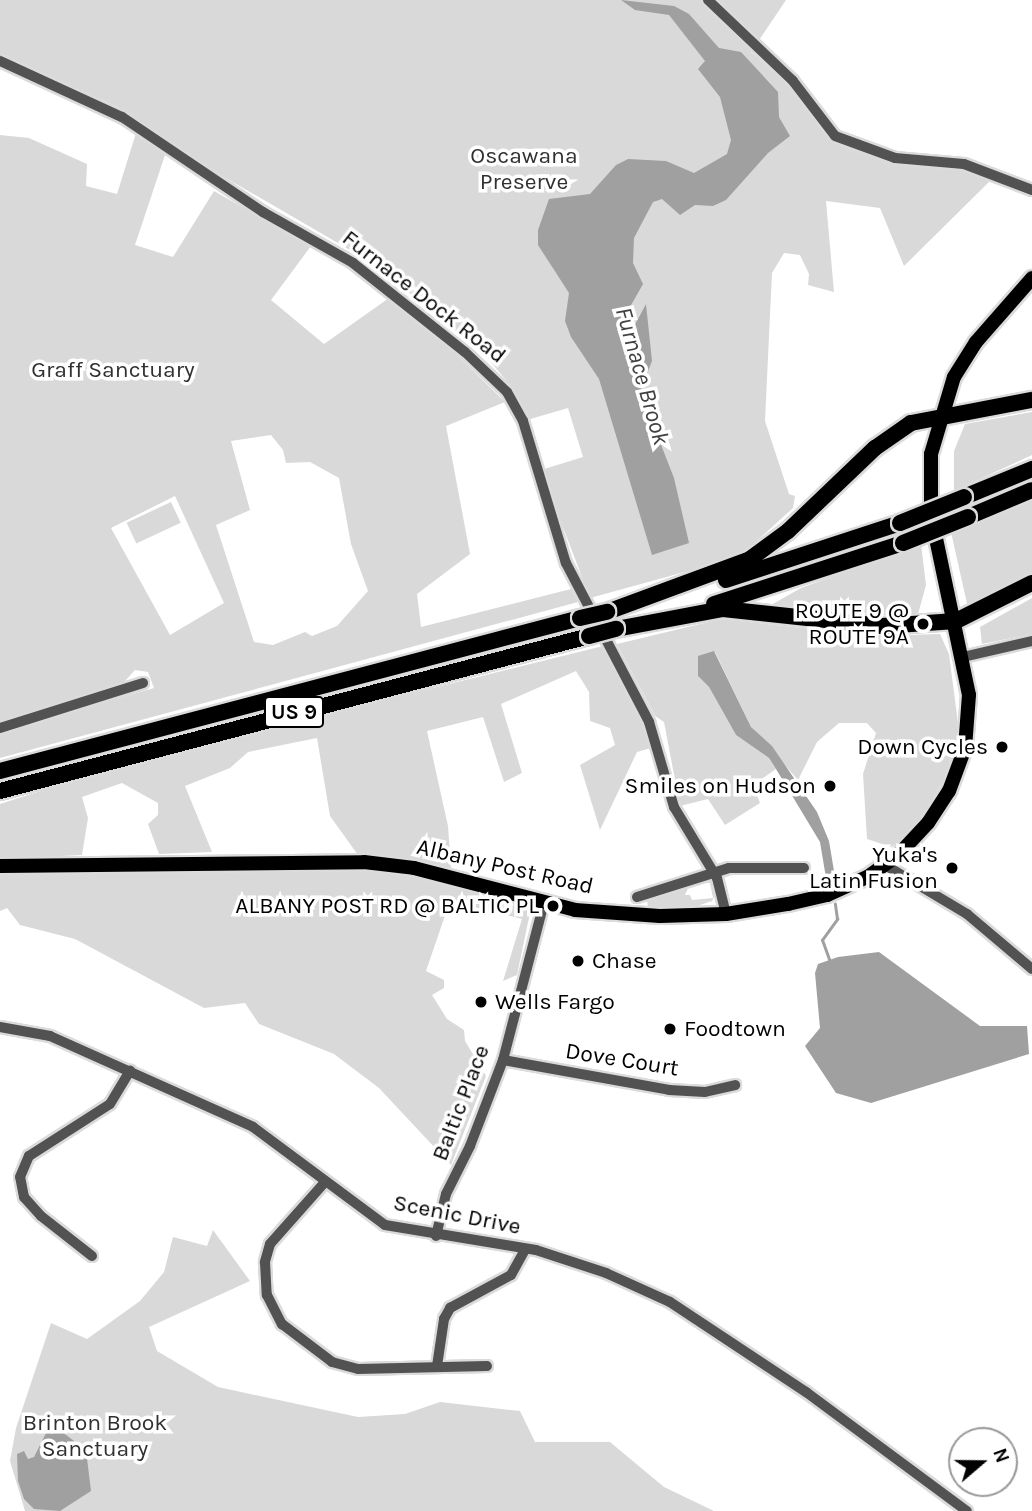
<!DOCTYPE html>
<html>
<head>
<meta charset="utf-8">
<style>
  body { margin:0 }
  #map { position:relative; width:1032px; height:1511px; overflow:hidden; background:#fff; font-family:Karla,sans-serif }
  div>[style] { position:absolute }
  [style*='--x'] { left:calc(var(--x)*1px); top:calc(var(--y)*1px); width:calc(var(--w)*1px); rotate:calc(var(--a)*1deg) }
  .green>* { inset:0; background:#d9d9d9; transform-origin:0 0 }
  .water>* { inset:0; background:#a0a0a0 }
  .stream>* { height:2.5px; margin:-1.25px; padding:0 1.25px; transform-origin:1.25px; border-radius:1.25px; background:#a0a0a0 }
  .roads { filter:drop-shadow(2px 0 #dbdbdb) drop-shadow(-2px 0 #dbdbdb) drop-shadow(0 2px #dbdbdb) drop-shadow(0 -2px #dbdbdb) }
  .minor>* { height:10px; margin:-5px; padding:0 5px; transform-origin:5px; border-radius:5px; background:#525252 }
  .major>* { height:14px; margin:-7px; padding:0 7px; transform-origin:7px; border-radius:7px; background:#000 }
  .highway>* { height:16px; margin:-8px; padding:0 8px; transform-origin:8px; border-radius:8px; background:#000 }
  .bridges { filter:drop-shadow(2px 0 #dbdbdb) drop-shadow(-2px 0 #dbdbdb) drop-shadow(0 2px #dbdbdb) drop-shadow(0 -2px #dbdbdb) }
  .highway-bridge>* { height:16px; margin:-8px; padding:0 8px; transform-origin:8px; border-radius:8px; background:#000 }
  .dots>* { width:19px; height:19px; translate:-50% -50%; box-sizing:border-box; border:4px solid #fff; border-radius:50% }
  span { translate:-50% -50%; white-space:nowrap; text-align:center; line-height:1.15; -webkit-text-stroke:7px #fff; paint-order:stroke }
  .shield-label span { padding:2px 5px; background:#fff; border:2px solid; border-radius:5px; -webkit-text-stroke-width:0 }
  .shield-label { font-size:21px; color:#000; font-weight:700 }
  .park-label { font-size:23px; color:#303030 }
  .street-label { font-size:23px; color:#000 }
  .poi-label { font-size:23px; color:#000 }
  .right { translate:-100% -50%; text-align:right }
  .left { translate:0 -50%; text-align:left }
  .water-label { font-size:24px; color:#414141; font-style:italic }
  .north { position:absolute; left:948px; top:1427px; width:70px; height:70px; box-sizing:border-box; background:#fff; border:2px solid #999; border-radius:50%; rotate:70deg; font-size:19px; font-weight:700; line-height:28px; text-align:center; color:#000 }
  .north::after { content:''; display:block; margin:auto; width:24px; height:32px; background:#000; clip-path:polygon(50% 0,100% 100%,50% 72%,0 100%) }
</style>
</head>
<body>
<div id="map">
  <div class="green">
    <div style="clip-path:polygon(0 0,786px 0,751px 52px,794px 90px,833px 139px,891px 162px,959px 167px,992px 179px,904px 266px,880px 208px,826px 201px,834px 292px,808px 285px,809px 274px,800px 255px,784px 253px,772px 273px,765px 421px,789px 494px,795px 496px,793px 508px,739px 557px,590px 598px,541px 470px,583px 457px,568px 408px,527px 420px,514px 390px,485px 355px,374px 264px,202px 164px,118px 107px,0 54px)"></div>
    <div style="clip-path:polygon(evenodd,136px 133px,165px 155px,135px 245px,173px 257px,214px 191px,311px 246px,271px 300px,324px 344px,389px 298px,446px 344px,505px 402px,446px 426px,470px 554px,417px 594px,421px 627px,571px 589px,578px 602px,0 758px,0 732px,154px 688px,148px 672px,135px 670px,116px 691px,0 721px,0 135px,29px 138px,87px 164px,86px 186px,117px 194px,136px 133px,271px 435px,283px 450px,286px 463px,310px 462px,339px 478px,351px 544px,368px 591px,337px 626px,312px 636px,305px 632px,273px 645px,254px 642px,216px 525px,250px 510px,231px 441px,271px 435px,136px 133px,175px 496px,224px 603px,170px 635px,111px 528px,175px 496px)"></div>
    <div style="clip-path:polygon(1032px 412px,1032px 455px,954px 491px,954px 451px,965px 424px)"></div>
    <div style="clip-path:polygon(1032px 499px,1032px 578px,968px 608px,951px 532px)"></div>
    <div style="left:171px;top:502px;width:23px;height:49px;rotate:65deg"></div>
    <div style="clip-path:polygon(921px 544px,926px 585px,917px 618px,771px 605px,801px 588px)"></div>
    <div style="clip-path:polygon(1032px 598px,1032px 634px,982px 644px,980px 627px)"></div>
    <div style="clip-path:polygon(721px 619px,877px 636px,940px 634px,949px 654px,959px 731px,945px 778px,913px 831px,891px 847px,867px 839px,863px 774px,876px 733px,867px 723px,839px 723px,817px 742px,798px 780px,751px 727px,715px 652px,698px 676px,709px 687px,736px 735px,769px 758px,776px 769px,753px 785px,760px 803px,725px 825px,708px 799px,680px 806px,664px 722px,655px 716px,617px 644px)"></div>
    <div style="clip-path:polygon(603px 646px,654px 747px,637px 752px,600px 830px,580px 765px,615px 745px,610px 728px,590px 721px,589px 692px,576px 671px,501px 704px,522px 773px,504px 782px,483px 717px,427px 731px,448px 826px,451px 868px,358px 855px,330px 816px,317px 738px,248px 752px,230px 768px,185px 786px,212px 852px,159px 854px,148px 824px,158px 815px,158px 803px,122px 783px,82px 797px,88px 818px,82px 855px,0 859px,0 804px,128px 763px)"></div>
    <div style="clip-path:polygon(337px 866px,423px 877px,531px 908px,517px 975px,503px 981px,522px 919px,450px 901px,426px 971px,444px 980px,444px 988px,432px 995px,447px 1019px,464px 1030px,465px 1041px,486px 1076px,451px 1165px,379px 1088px,334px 1054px,259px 1024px,245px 1003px,204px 1008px,75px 939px,20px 925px,7px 908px,0 911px,0 872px)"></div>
    <div style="clip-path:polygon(706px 876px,712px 879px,716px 893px,712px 901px,691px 908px,648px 910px,647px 898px,689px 886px,685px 895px,690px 895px,692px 900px,713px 898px,710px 883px,697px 882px)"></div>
    <div style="clip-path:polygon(213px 1230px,250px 1281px,149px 1327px,157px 1351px,218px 1387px,358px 1417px,405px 1414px,440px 1402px,520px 1411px,535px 1442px,610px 1442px,664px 1487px,714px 1511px,25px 1511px,10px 1461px,16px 1428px,51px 1323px,87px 1339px,140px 1301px,164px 1272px,173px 1237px,207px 1246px)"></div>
  </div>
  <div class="water">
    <div style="clip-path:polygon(621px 0,674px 6px,689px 14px,719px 48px,741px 52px,778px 92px,779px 117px,790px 136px,768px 153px,726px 200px,713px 206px,695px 205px,680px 215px,662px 199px,653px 202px,634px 238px,633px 263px,643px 284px,617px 330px,621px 337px,629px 336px,646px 304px,652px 361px,640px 391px,674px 478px,689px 543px,652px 555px,599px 379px,571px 337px,565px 321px,569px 293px,538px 245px,538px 230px,549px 199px,590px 194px,616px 165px,628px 159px,666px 161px,694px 173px,727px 154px,731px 140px,720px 97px,698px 69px,705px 61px,669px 15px,635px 10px)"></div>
    <div style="clip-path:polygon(714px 651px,751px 727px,772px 746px,817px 812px,829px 841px,835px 877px,826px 878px,820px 842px,776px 769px,769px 758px,736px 735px,709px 687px,698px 676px,698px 656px)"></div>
    <div style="clip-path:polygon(879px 952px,980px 1026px,1027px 1026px,1029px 1054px,871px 1103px,836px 1093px,805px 1046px,820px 1028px,815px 973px,818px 964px,838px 957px)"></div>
    <div style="clip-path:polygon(57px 1428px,86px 1450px,91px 1491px,60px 1511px,34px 1509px,24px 1499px,18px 1481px,17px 1454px,24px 1451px,28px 1459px,34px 1457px,46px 1433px)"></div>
  </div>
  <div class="stream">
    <div style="--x:830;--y:962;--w:23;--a:-110"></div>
    <div style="--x:822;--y:940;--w:26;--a:-54"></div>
    <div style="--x:837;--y:919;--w:15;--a:-98"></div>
  </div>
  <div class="roads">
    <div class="minor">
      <div style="--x:708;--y:0;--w:117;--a:43.6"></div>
      <div style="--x:793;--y:81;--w:69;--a:52.6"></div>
      <div style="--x:835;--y:136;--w:64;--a:20.1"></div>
      <div style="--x:895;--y:158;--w:69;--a:5"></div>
      <div style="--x:964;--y:164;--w:73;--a:20.9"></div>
      <div style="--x:0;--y:61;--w:134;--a:24.7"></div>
      <div style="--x:122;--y:117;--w:170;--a:34"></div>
      <div style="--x:263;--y:212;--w:103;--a:29.5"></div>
      <div style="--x:353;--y:263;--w:143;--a:38.5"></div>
      <div style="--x:465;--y:352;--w:58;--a:43.6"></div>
      <div style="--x:507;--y:392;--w:33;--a:61"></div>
      <div style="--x:523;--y:421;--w:148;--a:73.2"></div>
      <div style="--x:566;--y:563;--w:179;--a:62.4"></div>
      <div style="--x:649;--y:722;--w:89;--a:73.6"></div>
      <div style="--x:674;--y:807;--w:83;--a:58.8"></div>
      <div style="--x:717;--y:878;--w:37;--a:76"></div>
      <div style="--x:963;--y:657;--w:71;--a:-13.1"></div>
      <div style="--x:0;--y:728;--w:150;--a:-17.5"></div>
      <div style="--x:885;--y:865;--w:96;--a:30.9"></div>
      <div style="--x:967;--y:914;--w:85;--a:40.2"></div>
      <div style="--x:637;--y:897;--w:96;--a:-17.5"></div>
      <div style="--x:729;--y:868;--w:75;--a:0"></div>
      <div style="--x:0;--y:1027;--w:51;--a:10.2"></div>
      <div style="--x:50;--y:1036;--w:222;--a:24.1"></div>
      <div style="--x:253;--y:1127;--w:164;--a:36.6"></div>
      <div style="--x:385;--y:1225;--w:153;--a:9.4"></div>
      <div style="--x:536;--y:1250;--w:74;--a:18.2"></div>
      <div style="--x:606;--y:1273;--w:70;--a:24.4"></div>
      <div style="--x:670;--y:1302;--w:163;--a:33.5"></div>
      <div style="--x:806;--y:1392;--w:200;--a:36.5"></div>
      <div style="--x:503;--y:1060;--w:169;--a:10.2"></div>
      <div style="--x:669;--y:1090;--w:36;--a:3"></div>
      <div style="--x:705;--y:1092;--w:31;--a:-13"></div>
      <div style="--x:325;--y:1182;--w:83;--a:131.6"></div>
      <div style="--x:270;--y:1244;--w:19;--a:106"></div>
      <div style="--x:265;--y:1262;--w:33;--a:87"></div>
      <div style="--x:267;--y:1295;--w:33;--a:63"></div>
      <div style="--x:282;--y:1324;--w:63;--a:37.2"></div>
      <div style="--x:332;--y:1362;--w:27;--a:15"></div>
      <div style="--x:358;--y:1369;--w:129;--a:-1.3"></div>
      <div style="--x:436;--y:1236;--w:43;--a:-76.6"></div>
      <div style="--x:446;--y:1194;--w:54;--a:-63.4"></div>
      <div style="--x:470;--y:1146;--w:92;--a:-69"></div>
      <div style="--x:503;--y:1060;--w:162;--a:-75.4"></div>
      <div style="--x:92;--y:1256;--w:65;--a:-141.9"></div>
      <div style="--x:41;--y:1216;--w:25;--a:-132"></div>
      <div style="--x:24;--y:1197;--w:20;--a:-101"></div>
      <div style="--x:20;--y:1177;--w:23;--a:-67"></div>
      <div style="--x:29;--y:1156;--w:96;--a:-32.7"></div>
      <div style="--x:110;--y:1104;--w:39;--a:-59"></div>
      <div style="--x:437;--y:1366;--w:48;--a:-81.5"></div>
      <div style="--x:444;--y:1319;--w:13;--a:-61"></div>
      <div style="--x:450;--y:1308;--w:69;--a:-28.4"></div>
      <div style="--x:511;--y:1275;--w:29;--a:-61"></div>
    </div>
    <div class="major">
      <div style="--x:0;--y:866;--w:364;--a:-0.6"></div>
      <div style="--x:364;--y:862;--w:50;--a:6.8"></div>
      <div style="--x:414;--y:868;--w:166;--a:14.6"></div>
      <div style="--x:575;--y:910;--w:85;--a:4"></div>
      <div style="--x:660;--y:916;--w:66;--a:-1.7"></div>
      <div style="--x:726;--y:914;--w:63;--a:-9.2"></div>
      <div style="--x:788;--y:904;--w:40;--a:-13"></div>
      <div style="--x:827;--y:895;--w:46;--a:-24.3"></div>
      <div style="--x:869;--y:876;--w:37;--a:-36"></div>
      <div style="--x:899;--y:854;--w:42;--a:-46.9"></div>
      <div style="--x:928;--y:823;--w:38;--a:-57"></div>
      <div style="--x:949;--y:791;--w:46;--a:-69.6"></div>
      <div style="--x:965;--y:748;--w:53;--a:-85.7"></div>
      <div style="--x:969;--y:695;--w:184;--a:-101.9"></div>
      <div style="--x:931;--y:515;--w:61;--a:-90"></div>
      <div style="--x:931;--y:454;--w:80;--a:-73.4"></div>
      <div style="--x:954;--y:377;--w:41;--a:-57.8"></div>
      <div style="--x:976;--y:342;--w:85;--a:-48.8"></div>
    </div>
    <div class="highway">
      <div style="--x:964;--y:497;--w:74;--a:-22.4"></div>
      <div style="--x:968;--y:517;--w:69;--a:-22.9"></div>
      <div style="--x:726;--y:580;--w:183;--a:-18.1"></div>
      <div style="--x:714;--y:604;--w:199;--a:-17.9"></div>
      <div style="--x:607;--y:612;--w:153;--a:-20.3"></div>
      <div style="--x:750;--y:559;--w:47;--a:-36.4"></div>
      <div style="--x:788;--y:531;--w:120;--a:-43.7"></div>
      <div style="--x:875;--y:448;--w:44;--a:-34.8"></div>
      <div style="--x:911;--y:423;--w:123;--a:-10.8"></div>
      <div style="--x:616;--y:629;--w:109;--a:-10.6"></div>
      <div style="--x:723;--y:609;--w:160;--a:6.1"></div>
      <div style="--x:882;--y:626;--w:74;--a:-3.9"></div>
      <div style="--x:956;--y:621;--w:85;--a:-26.6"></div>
      <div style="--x:0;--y:771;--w:600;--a:-14.78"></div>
      <div style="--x:0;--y:791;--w:609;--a:-14.74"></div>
    </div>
  </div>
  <div class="bridges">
    <div class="highway-bridge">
      <div style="--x:900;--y:523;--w:69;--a:-22.1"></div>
      <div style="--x:903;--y:543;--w:70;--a:-21.8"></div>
      <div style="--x:580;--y:618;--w:28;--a:-13"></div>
      <div style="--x:589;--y:636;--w:28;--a:-15"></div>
    </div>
  </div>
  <div class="dots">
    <div style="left:923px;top:624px;background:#000"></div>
    <div style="left:1002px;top:747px;background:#000"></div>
    <div style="left:830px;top:786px;background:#000"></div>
    <div style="left:952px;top:868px;background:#000"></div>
    <div style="left:553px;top:906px;background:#000"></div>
    <div style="left:578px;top:961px;background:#000"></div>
    <div style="left:481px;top:1002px;background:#000"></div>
    <div style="left:670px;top:1029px;background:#000"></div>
  </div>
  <div class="shield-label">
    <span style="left:294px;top:712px">US 9</span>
  </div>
  <div class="park-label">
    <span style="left:524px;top:169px">Oscawana<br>Preserve</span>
    <span style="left:113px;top:370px">Graff Sanctuary</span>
    <span style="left:95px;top:1436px">Brinton Brook<br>Sanctuary</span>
  </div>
  <div class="street-label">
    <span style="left:424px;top:297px;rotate:38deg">Furnace Dock Road</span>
    <span style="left:505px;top:867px;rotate:13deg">Albany Post Road</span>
    <span style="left:622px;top:1060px;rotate:9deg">Dove Court</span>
    <span style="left:461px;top:1103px;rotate:-69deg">Baltic Place</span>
    <span style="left:457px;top:1215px;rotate:11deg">Scenic Drive</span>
  </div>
  <div class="poi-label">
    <span class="right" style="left:909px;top:624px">ROUTE 9 @<br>ROUTE 9A</span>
    <span class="right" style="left:988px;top:747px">Down Cycles</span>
    <span class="right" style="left:816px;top:786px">Smiles on Hudson</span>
    <span class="right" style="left:938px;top:868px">Yuka's<br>Latin Fusion</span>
    <span class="right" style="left:539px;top:906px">ALBANY POST RD @ BALTIC PL</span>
    <span class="left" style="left:592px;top:961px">Chase</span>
    <span class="left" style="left:495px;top:1002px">Wells Fargo</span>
    <span class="left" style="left:684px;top:1029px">Foodtown</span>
  </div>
  <div class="water-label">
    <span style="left:642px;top:376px;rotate:74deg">Furnace Brook</span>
  </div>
  <div class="north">N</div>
</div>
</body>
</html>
